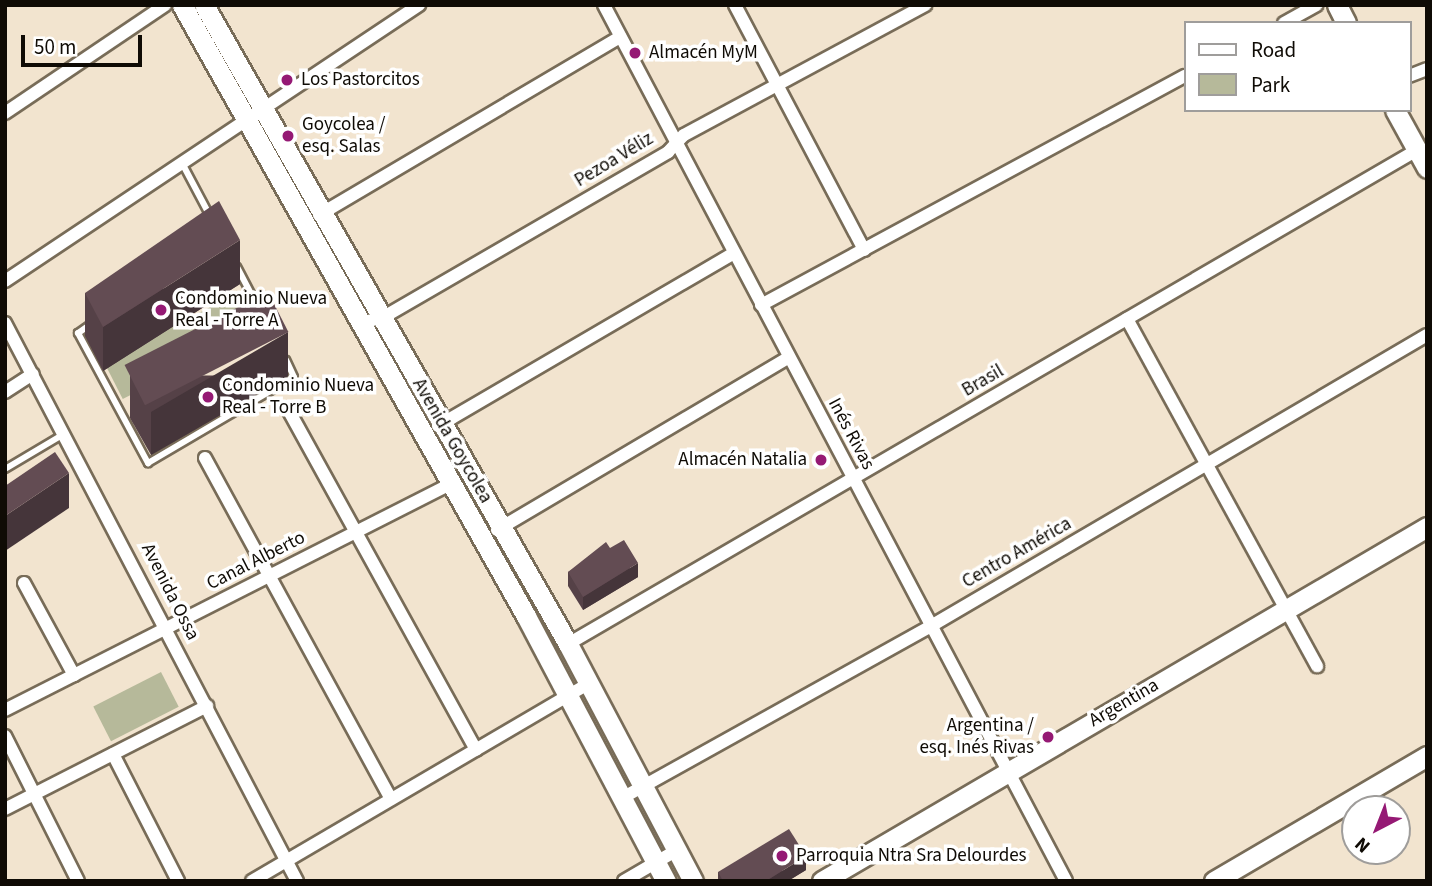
<!DOCTYPE html>
<html>
<head>
<meta charset="utf-8">
<style>
  body { margin:0 }
  #map { position:relative; width:1432px; height:886px; overflow:hidden; background:#f2e4cf; font-family:"Source Sans 3",sans-serif }
  div>[style] { position:absolute }
  [style*='--x'] { left:calc(var(--x)*1px); top:calc(var(--y)*1px); width:calc(var(--w)*1px); rotate:calc(var(--a)*1deg) }
  .green>* { inset:0; background:#b6b99a; transform-origin:0 0 }
  .roads { filter:drop-shadow(2px 0 #786c58) drop-shadow(-2px 0 #786c58) drop-shadow(0 2px #786c58) drop-shadow(0 -2px #786c58) }
  .lane>* { height:6px; margin:-3px; padding:0 3px; transform-origin:3px; border-radius:3px; background:#fff }
  .street>* { height:12px; margin:-6px; padding:0 6px; transform-origin:6px; border-radius:6px; background:#fff }
  .secondary>* { height:19px; margin:-9.5px; padding:0 9.5px; transform-origin:9.5px; border-radius:9.5px; background:#fff }
  .wall>* { inset:0; background:#554147 }
  .shaded-wall>* { inset:0; background:#45353a }
  .building>* { inset:0; background:#634c53; transform-origin:0 0 }
  .dots>* { width:19px; height:19px; translate:-50% -50%; box-sizing:border-box; border:4px solid #fff; border-radius:50% }
  span { translate:-50% -50%; white-space:nowrap; text-align:center; line-height:1.15; -webkit-text-stroke:7px #fff; paint-order:stroke }
  .poi-label { font-size:19px; color:#0f0b05 }
  .left { translate:0 -50%; text-align:left }
  .right { translate:-100% -50%; text-align:right }
  .street-label { font-size:19px; color:#0f0b05 }
  .frame { position:absolute; inset:0; border:7px solid #0f0b05; pointer-events:none }
  .legend { position:absolute; left:1184px; top:21px; width:228px; height:91px; box-sizing:border-box; background:#fff; border:2px solid #9f9d9b; margin:0; padding:9px 12px; list-style:none; font-size:21px; color:#0f0b05 }
  .legend li { display:flex; align-items:center; gap:14px; height:35px }
  .legend b { width:35px; border:2px solid #9f9d9b }
  .north { position:absolute; left:1341px; top:795px; width:70px; height:70px; box-sizing:border-box; background:#fff; border:2px solid #9f9d9b; border-radius:50%; rotate:222deg; font-size:19px; font-weight:700; line-height:28px; text-align:center; color:#0f0b05 }
  .north::after { content:''; display:block; margin:auto; width:24px; height:32px; background:#951974; clip-path:polygon(50% 0,100% 100%,50% 72%,0 100%) }
  .scale { position:absolute; left:21px; top:35px; width:121px; height:32px; box-sizing:border-box; border:4px solid #0f0b05; border-top:0; padding-left:9px; font-size:21px; line-height:24px; white-space:nowrap; color:#0f0b05; -webkit-text-stroke:5px #fff; paint-order:stroke }
</style>
</head>
<body>
<div id="map">
  <div class="green">
    <div style="left:240px;top:292px;width:42px;height:153px;rotate:63deg"></div>
    <div style="left:161px;top:672px;width:39px;height:76px;rotate:63deg"></div>
  </div>
  <div class="roads">
    <div class="lane">
      <div style="--x:182;--y:163;--w:58;--a:62.1"></div>
      <div style="--x:237;--y:267;--w:45;--a:62.3"></div>
      <div style="--x:91;--y:324;--w:16;--a:145"></div>
      <div style="--x:78;--y:333;--w:148;--a:61.7"></div>
      <div style="--x:148;--y:463;--w:169;--a:-30.5"></div>
      <div style="--x:294;--y:377;--w:19;--a:-115"></div>
      <div style="--x:5;--y:469;--w:69;--a:-30.7"></div>
    </div>
    <div class="street">
      <div style="--x:604;--y:5;--w:990;--a:62.19"></div>
      <div style="--x:735;--y:5;--w:277;--a:62.2"></div>
      <div style="--x:1284;--y:23;--w:37;--a:-29"></div>
      <div style="--x:1409;--y:76;--w:19;--a:-21"></div>
      <div style="--x:5;--y:113;--w:193;--a:-34"></div>
      <div style="--x:319;--y:215;--w:350;--a:-30.6"></div>
      <div style="--x:5;--y:281;--w:498;--a:-33.7"></div>
      <div style="--x:761;--y:305;--w:482;--a:-28.4"></div>
      <div style="--x:1127;--y:319;--w:396;--a:61.3"></div>
      <div style="--x:5;--y:323;--w:630;--a:62.38"></div>
      <div style="--x:358;--y:323;--w:25;--a:-12"></div>
      <div style="--x:382;--y:318;--w:331;--a:-30.1"></div>
      <div style="--x:668;--y:152;--w:23;--a:-47"></div>
      <div style="--x:684;--y:135;--w:274;--a:-28.3"></div>
      <div style="--x:5;--y:392;--w:33;--a:-33"></div>
      <div style="--x:289;--y:411;--w:387;--a:61.1"></div>
      <div style="--x:438;--y:426;--w:343;--a:-30.3"></div>
      <div style="--x:205;--y:458;--w:388;--a:61.4"></div>
      <div style="--x:497;--y:530;--w:339;--a:-30.6"></div>
      <div style="--x:24;--y:583;--w:105;--a:61.5"></div>
      <div style="--x:568;--y:644;--w:982;--a:-30.19"></div>
      <div style="--x:5;--y:710;--w:499;--a:-26.9"></div>
      <div style="--x:5;--y:736;--w:162;--a:63.3"></div>
      <div style="--x:113;--y:754;--w:143;--a:62.9"></div>
      <div style="--x:622;--y:798;--w:354;--a:-29.1"></div>
      <div style="--x:931;--y:626;--w:575;--a:-30.4"></div>
      <div style="--x:5;--y:809;--w:227;--a:-27"></div>
      <div style="--x:252;--y:881;--w:392;--a:-30.4"></div>
      <div style="--x:624;--y:881;--w:61;--a:-30.3"></div>
    </div>
    <div class="secondary">
      <div style="--x:182;--y:5;--w:701;--a:60.62"></div>
      <div style="--x:526;--y:616;--w:300;--a:62.2"></div>
      <div style="--x:204;--y:5;--w:735;--a:60.33"></div>
      <div style="--x:568;--y:644;--w:268;--a:62.2"></div>
      <div style="--x:1337;--y:5;--w:20;--a:63"></div>
      <div style="--x:1395;--y:110;--w:66;--a:61.1"></div>
      <div style="--x:822;--y:881;--w:701;--a:-30.33"></div>
      <div style="--x:1214;--y:881;--w:247;--a:-30.4"></div>
    </div>
  </div>
  <div class="wall">
    <div style="clip-path:polygon(240px 284px,103px 371px,85px 336px,85px 293px)"></div>
    <div style="clip-path:polygon(130px 375px,288px 376px,151px 455px,130px 418px)"></div>
    <div style="clip-path:polygon(610px 548px,638px 577px,583px 610px,568px 586px,568px 572px)"></div>
    <div style="clip-path:polygon(806px 870px,788px 881px,718px 881px,718px 872px)"></div>
  </div>
  <div class="shaded-wall">
    <div style="clip-path:polygon(240px 240px,240px 284px,103px 371px,103px 327px)"></div>
    <div style="clip-path:polygon(288px 332px,288px 376px,151px 455px,151px 412px)"></div>
    <div style="clip-path:polygon(69px 473px,69px 508px,5px 551px,5px 516px)"></div>
    <div style="clip-path:polygon(638px 563px,638px 577px,583px 610px,583px 597px)"></div>
    <div style="clip-path:polygon(806px 856px,806px 870px,788px 881px,766px 881px)"></div>
  </div>
  <div class="building">
    <div style="clip-path:polygon(219px 201px,240px 240px,103px 327px,85px 293px)"></div>
    <div style="left:268px;top:292px;width:45px;height:161px;rotate:63deg"></div>
    <div style="clip-path:polygon(55px 452px,69px 473px,5px 516px,5px 486px)"></div>
    <div style="clip-path:polygon(624px 540px,638px 563px,583px 597px,568px 572px,606px 542px,610px 548px)"></div>
    <div style="clip-path:polygon(789px 829px,806px 856px,766px 881px,723px 881px,718px 872px)"></div>
  </div>
  <div class="dots">
    <div style="left:635px;top:53px;background:#951974"></div>
    <div style="left:287px;top:80px;background:#951974"></div>
    <div style="left:288px;top:136px;background:#951974"></div>
    <div style="left:161px;top:310px;background:#951974"></div>
    <div style="left:208px;top:397px;background:#951974"></div>
    <div style="left:821px;top:460px;background:#951974"></div>
    <div style="left:1048px;top:737px;background:#951974"></div>
    <div style="left:782px;top:856px;background:#951974"></div>
  </div>
  <div class="poi-label">
    <span class="left" style="left:649px;top:53px">Almacén MyM</span>
    <span class="left" style="left:301px;top:80px">Los Pastorcitos</span>
    <span class="left" style="left:302px;top:136px">Goycolea /<br>esq. Salas</span>
    <span class="left" style="left:175px;top:310px">Condominio Nueva<br>Real - Torre A</span>
    <span class="left" style="left:222px;top:397px">Condominio Nueva<br>Real - Torre B</span>
    <span class="right" style="left:807px;top:460px">Almacén Natalia</span>
    <span class="right" style="left:1034px;top:737px">Argentina /<br>esq. Inés Rivas</span>
    <span class="left" style="left:796px;top:856px">Parroquia Ntra Sra Delourdes</span>
  </div>
  <div class="street-label">
    <span style="left:614px;top:160px;rotate:-31deg">Pezoa Véliz</span>
    <span style="left:983px;top:381px;rotate:-30deg">Brasil</span>
    <span style="left:851px;top:434px;rotate:62deg">Inés Rivas</span>
    <span style="left:452px;top:441px;rotate:60deg">Avenida Goycolea</span>
    <span style="left:1017px;top:553px;rotate:-30deg">Centro América</span>
    <span style="left:256px;top:561px;rotate:-27deg">Canal Alberto</span>
    <span style="left:170px;top:592px;rotate:63deg">Avenida Ossa</span>
    <span style="left:1124px;top:703px;rotate:-30deg">Argentina</span>
  </div>
  <div class="frame"></div>
  <ul class="legend">
  <li><b style="height:9px;background:#fff"></b>Road</li>
  <li><b style="height:19px;background:#b6b99a"></b>Park</li>
  </ul>
  <div class="north">N</div>
  <div class="scale">50 m</div>
</div>
</body>
</html>
